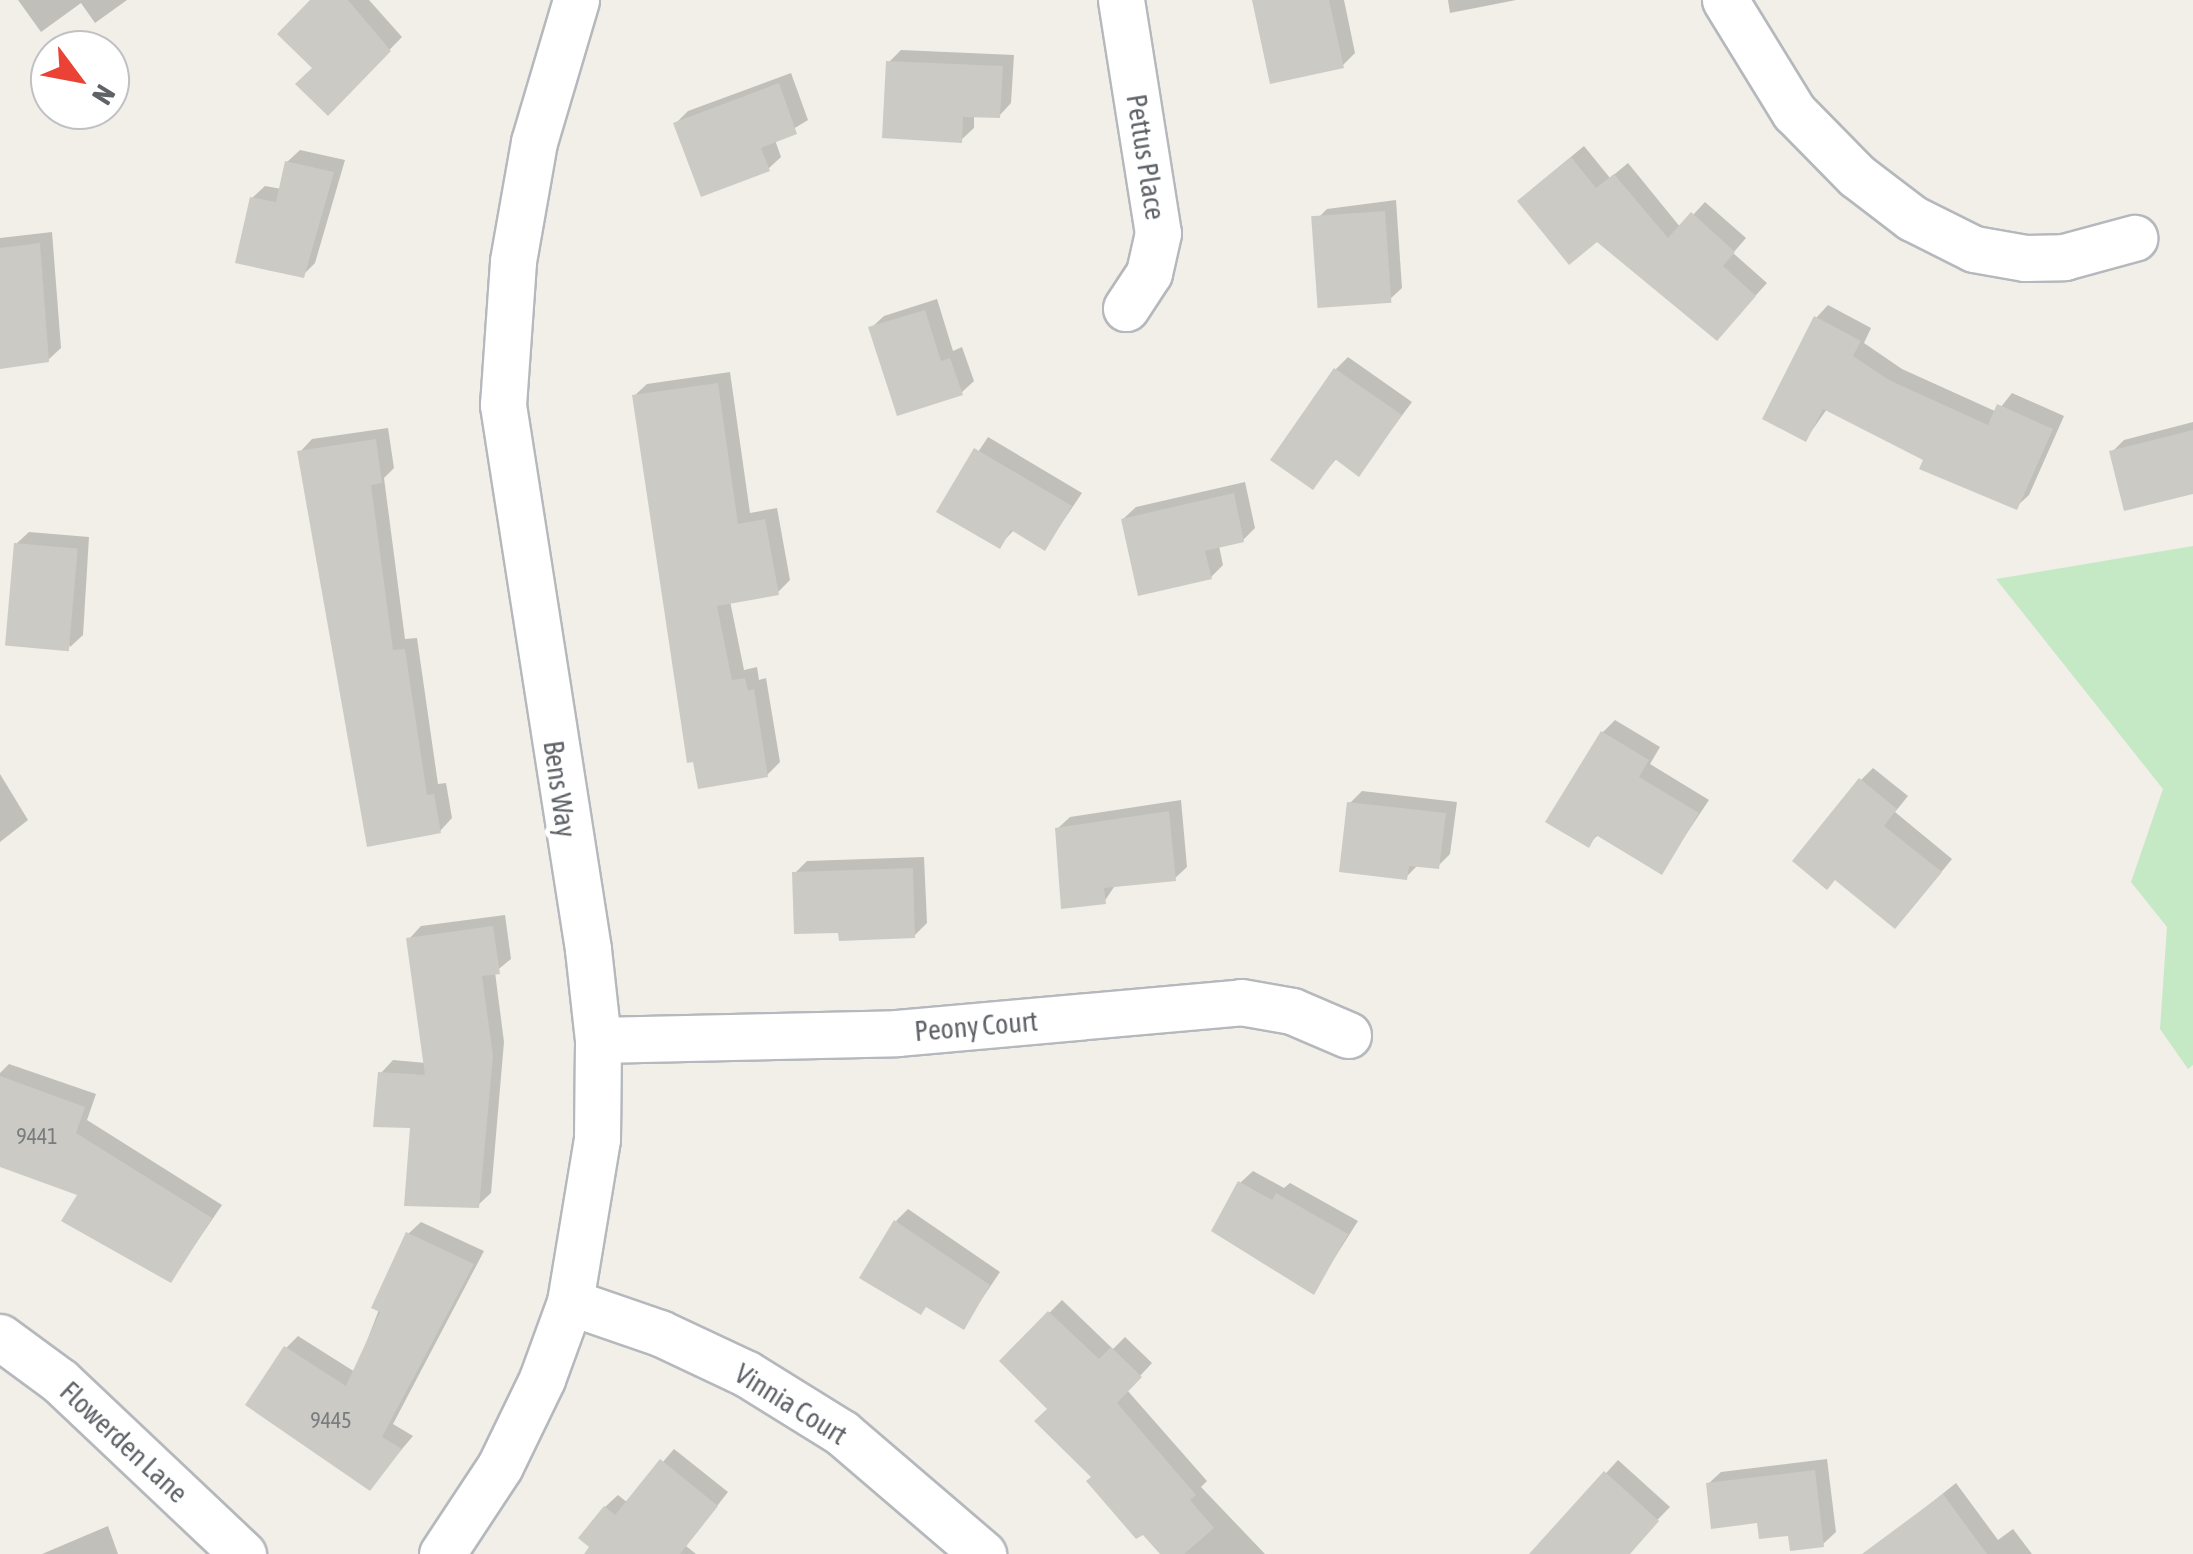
<!DOCTYPE html>
<html>
<head>
<meta charset="utf-8">
<style>
  body { margin:0 }
  #map { position:relative; width:2193px; height:1554px; overflow:hidden; background:#f1efe8; font-family:"Asap Condensed",sans-serif }
  div>[style] { position:absolute }
  [style*='--x'] { left:calc(var(--x)*1px); top:calc(var(--y)*1px); width:calc(var(--w)*1px); rotate:calc(var(--a)*1deg) }
  .green>* { inset:0; background:#c5e8c5 }
  .shadow>* { inset:0; background:#0003 }
  .building>* { inset:0; background:#cccac5; transform-origin:0 0 }
  .roads { filter:drop-shadow(2px 0 #b5b8bc) drop-shadow(-2px 0 #b5b8bc) drop-shadow(0 2px #b5b8bc) drop-shadow(0 -2px #b5b8bc) }
  .minor>* { height:45px; margin:-22.5px; padding:0 22.5px; transform-origin:22.5px; border-radius:22.5px; background:#fff }
  span { translate:-50% -50%; white-space:nowrap; text-align:center; line-height:1.15; -webkit-text-stroke:10px #fff; paint-order:stroke }
  .number-label { font-size:22px; color:#7a7d7f }
  .number-label span { -webkit-text-stroke-width:0 }
  .street-label { font-size:28px; color:#5f6368 }
  .north { position:absolute; left:30px; top:30px; width:100px; height:100px; box-sizing:border-box; background:#fff; border:2px solid #bfc1c3; border-radius:50%; rotate:122deg; font-size:28px; font-weight:700; line-height:40px; text-align:center; color:#5f6368 }
  .north::after { content:''; display:block; margin:auto; width:35px; height:45px; background:#ea4335; clip-path:polygon(50% 0,100% 100%,50% 72%,0 100%) }
</style>
</head>
<body>
<div id="map">
  <div class="green">
    <div style="clip-path:polygon(2193px 546px,2193px 1065px,2188px 1069px,2160px 1029px,2167px 927px,2131px 882px,2163px 789px,1996px 579px)"></div>
  </div>
  <div class="shadow">
    <div style="clip-path:polygon(18px 0,127px 0,95px 23px,81px 3px,41px 32px)"></div>
    <div style="clip-path:polygon(314px 0,369px 0,402px 37px,328px 113px,315px 68px)"></div>
    <div style="clip-path:polygon(1254px 0,1344px 0,1355px 53px,1342px 66px)"></div>
    <div style="clip-path:polygon(1448px 0,1516px 0,1450px 13px)"></div>
    <div style="clip-path:polygon(901px 50px,1014px 55px,1011px 103px,999px 116px,974px 115px,974px 128px,961px 140px,889px 62px)"></div>
    <div style="clip-path:polygon(791px 73px,808px 120px,775px 140px,781px 157px,768px 169px,676px 123px,688px 111px)"></div>
    <div style="clip-path:polygon(1584px 146px,1610px 178px,1628px 163px,1681px 228px,1705px 202px,1746px 238px,1733px 253px,1767px 283px,1729px 325px,1532px 189px)"></div>
    <div style="clip-path:polygon(300px 150px,345px 160px,315px 263px,303px 275px,252px 198px,265px 186px,282px 189px,287px 162px)"></div>
    <div style="clip-path:polygon(1396px 200px,1402px 288px,1389px 300px,1315px 221px,1327px 209px)"></div>
    <div style="clip-path:polygon(52px 232px,61px 348px,48px 360px,0 366px,0 238px)"></div>
    <div style="clip-path:polygon(937px 299px,953px 351px,962px 347px,974px 381px,961px 393px,871px 328px,884px 316px)"></div>
    <div style="clip-path:polygon(1828px 305px,1871px 328px,1864px 343px,1902px 369px,1997px 412px,2012px 393px,2064px 416px,2029px 495px,2016px 507px,1827px 409px,1806px 439px,1816px 318px)"></div>
    <div style="clip-path:polygon(1348px 357px,1412px 402px,1359px 473px,1337px 458px,1313px 487px,1336px 369px)"></div>
    <div style="clip-path:polygon(730px 372px,750px 513px,777px 508px,790px 580px,778px 592px,730px 601px,744px 670px,757px 667px,759px 680px,766px 678px,780px 762px,767px 775px,700px 786px,634px 396px,647px 384px)"></div>
    <div style="clip-path:polygon(2193px 422px,2193px 489px,2112px 452px,2124px 440px)"></div>
    <div style="clip-path:polygon(388px 428px,394px 468px,384px 478px,405px 639px,417px 638px,438px 784px,446px 783px,452px 818px,440px 831px,300px 452px,312px 439px)"></div>
    <div style="clip-path:polygon(988px 437px,1082px 493px,1045px 548px,1014px 530px,999px 546px,939px 511px)"></div>
    <div style="clip-path:polygon(1245px 482px,1255px 528px,1243px 540px,1219px 546px,1223px 565px,1211px 577px,1123px 519px,1136px 507px)"></div>
    <div style="clip-path:polygon(29px 532px,89px 537px,83px 635px,70px 647px,16px 544px)"></div>
    <div style="clip-path:polygon(1615px 720px,1660px 747px,1650px 764px,1709px 800px,1661px 872px,1599px 834px,1588px 845px,1602px 733px)"></div>
    <div style="clip-path:polygon(1873px 768px,1908px 796px,1895px 812px,1952px 859px,1907px 914px,1861px 780px)"></div>
    <div style="clip-path:polygon(0 774px,28px 820px,0 842px)"></div>
    <div style="clip-path:polygon(1362px 791px,1457px 802px,1450px 854px,1438px 866px,1419px 864px,1406px 877px,1350px 803px)"></div>
    <div style="clip-path:polygon(1181px 800px,1187px 867px,1174px 879px,1116px 884px,1104px 902px,1057px 829px,1070px 817px)"></div>
    <div style="clip-path:polygon(924px 857px,927px 923px,914px 936px,841px 930px,795px 873px,807px 861px)"></div>
    <div style="clip-path:polygon(505px 915px,511px 959px,495px 972px,504px 1042px,491px 1193px,478px 1205px,412px 1126px,381px 1073px,393px 1060px,426px 1063px,409px 939px,421px 926px)"></div>
    <div style="clip-path:polygon(9px 1064px,96px 1094px,87px 1120px,222px 1205px,171px 1280px,64px 1220px,81px 1193px,0 1165px,0 1073px)"></div>
    <div style="clip-path:polygon(1253px 1171px,1284px 1188px,1290px 1183px,1358px 1221px,1313px 1292px,1240px 1183px)"></div>
    <div style="clip-path:polygon(908px 1209px,1000px 1272px,963px 1327px,896px 1221px)"></div>
    <div style="clip-path:polygon(421px 1222px,484px 1251px,393px 1424px,413px 1436px,369px 1488px,286px 1348px,298px 1336px,355px 1372px,408px 1234px)"></div>
    <div style="clip-path:polygon(1062px 1300px,1113px 1349px,1125px 1337px,1152px 1363px,1127px 1390px,1207px 1481px,1201px 1487px,1265px 1554px,1164px 1554px,1094px 1477px,1050px 1409px,1002px 1361px)"></div>
    <div style="clip-path:polygon(674px 1449px,728px 1492px,686px 1546px,696px 1554px,601px 1554px,605px 1507px,618px 1495px,628px 1503px)"></div>
    <div style="clip-path:polygon(1827px 1459px,1836px 1532px,1823px 1544px,1759px 1520px,1708px 1484px,1721px 1472px)"></div>
    <div style="clip-path:polygon(1618px 1460px,1670px 1507px,1624px 1554px,1537px 1549px)"></div>
    <div style="clip-path:polygon(1956px 1483px,1998px 1540px,2013px 1529px,2032px 1554px,1896px 1554px,1886px 1539px)"></div>
    <div style="clip-path:polygon(108px 1526px,118px 1554px,42px 1554px)"></div>
  </div>
  <div class="building">
    <div style="clip-path:polygon(310px 0,348px 0,391px 51px,328px 116px,295px 84px,312px 68px,277px 34px)"></div>
    <div style="clip-path:polygon(1252px 0,1329px 0,1344px 68px,1270px 84px)"></div>
    <div style="clip-path:polygon(886px 61px,1003px 66px,1000px 118px,963px 117px,962px 143px,882px 138px)"></div>
    <div style="clip-path:polygon(779px 83px,797px 134px,761px 148px,770px 171px,701px 197px,673px 123px)"></div>
    <div style="clip-path:polygon(1571px 157px,1596px 188px,1614px 174px,1668px 238px,1691px 212px,1735px 252px,1723px 266px,1756px 296px,1717px 341px,1597px 242px,1569px 265px,1517px 201px)"></div>
    <div style="clip-path:polygon(285px 161px,334px 172px,304px 278px,235px 263px,250px 197px,276px 202px)"></div>
    <div style="left:1385px;top:211px;width:92px;height:74px;rotate:86deg"></div>
    <div style="clip-path:polygon(40px 243px,49px 362px,0 369px,0 248px)"></div>
    <div style="clip-path:polygon(925px 310px,941px 361px,950px 358px,963px 395px,897px 416px,868px 327px)"></div>
    <div style="clip-path:polygon(1814px 316px,1861px 341px,1853px 356px,1889px 380px,1988px 425px,1997px 404px,2053px 429px,2017px 510px,1919px 469px,1923px 460px,1823px 409px,1806px 442px,1762px 419px)"></div>
    <div style="clip-path:polygon(1334px 368px,1402px 415px,1359px 477px,1335px 459px,1313px 490px,1270px 460px)"></div>
    <div style="clip-path:polygon(718px 383px,738px 524px,765px 519px,779px 595px,717px 606px,732px 680px,745px 678px,748px 691px,754px 689px,768px 777px,698px 789px,693px 762px,687px 763px,632px 395px)"></div>
    <div style="clip-path:polygon(2193px 430px,2193px 494px,2124px 511px,2109px 451px)"></div>
    <div style="clip-path:polygon(376px 439px,382px 483px,371px 485px,393px 650px,405px 649px,427px 795px,434px 794px,441px 833px,367px 847px,297px 451px)"></div>
    <div style="clip-path:polygon(974px 448px,1072px 506px,1045px 551px,1011px 530px,1000px 549px,936px 512px)"></div>
    <div style="clip-path:polygon(1234px 493px,1244px 542px,1205px 551px,1212px 579px,1138px 596px,1121px 519px)"></div>
    <div style="left:14px;top:543px;width:64px;height:103px;rotate:5deg"></div>
    <div style="clip-path:polygon(1601px 731px,1649px 760px,1639px 777px,1699px 813px,1662px 875px,1596px 835px,1589px 848px,1545px 822px)"></div>
    <div style="clip-path:polygon(1859px 778px,1897px 809px,1884px 826px,1942px 872px,1895px 929px,1835px 880px,1827px 890px,1792px 861px)"></div>
    <div style="clip-path:polygon(1347px 802px,1446px 813px,1439px 869px,1409px 866px,1407px 880px,1339px 872px)"></div>
    <div style="clip-path:polygon(1169px 811px,1176px 881px,1104px 888px,1106px 904px,1061px 909px,1055px 828px)"></div>
    <div style="clip-path:polygon(913px 868px,915px 938px,839px 941px,838px 933px,794px 934px,792px 872px)"></div>
    <div style="clip-path:polygon(493px 926px,500px 974px,482px 976px,493px 1056px,479px 1208px,404px 1206px,410px 1128px,373px 1127px,378px 1072px,425px 1075px,406px 938px)"></div>
    <div style="clip-path:polygon(0 1076px,85px 1107px,76px 1133px,212px 1218px,171px 1283px,61px 1221px,77px 1195px,0 1167px)"></div>
    <div style="clip-path:polygon(1238px 1181px,1272px 1200px,1276px 1193px,1348px 1234px,1314px 1295px,1211px 1231px)"></div>
    <div style="clip-path:polygon(894px 1220px,990px 1285px,964px 1330px,926px 1307px,921px 1315px,859px 1278px)"></div>
    <div style="clip-path:polygon(406px 1232px,474px 1264px,382px 1437px,402px 1449px,370px 1491px,245px 1405px,284px 1346px,346px 1386px,380px 1312px,371px 1308px)"></div>
    <div style="clip-path:polygon(1048px 1311px,1099px 1359px,1111px 1347px,1142px 1377px,1117px 1403px,1196px 1495px,1190px 1500px,1214px 1528px,1184px 1554px,1160px 1554px,1143px 1535px,1136px 1539px,1086px 1481px,1091px 1477px,1034px 1421px,1047px 1409px,999px 1361px)"></div>
    <div style="clip-path:polygon(660px 1459px,718px 1506px,680px 1554px,584px 1554px,589px 1547px,578px 1538px,604px 1506px,615px 1515px)"></div>
    <div style="clip-path:polygon(1815px 1470px,1824px 1547px,1790px 1551px,1788px 1536px,1759px 1539px,1757px 1523px,1711px 1529px,1706px 1483px)"></div>
    <div style="clip-path:polygon(1604px 1471px,1659px 1521px,1630px 1554px,1529px 1554px)"></div>
    <div style="clip-path:polygon(1943px 1494px,1987px 1554px,1862px 1554px)"></div>
  </div>
  <div class="roads">
    <div class="minor">
      <div style="--x:1121;--y:0;--w:236;--a:81"></div>
      <div style="--x:1158;--y:233;--w:41;--a:102.7"></div>
      <div style="--x:1149;--y:273;--w:42;--a:123.3"></div>
      <div style="--x:1725;--y:0;--w:132;--a:58.4"></div>
      <div style="--x:1794;--y:112;--w:90;--a:45.5"></div>
      <div style="--x:1857;--y:176;--w:69;--a:37.4"></div>
      <div style="--x:1912;--y:218;--w:69;--a:26.6"></div>
      <div style="--x:1974;--y:249;--w:52;--a:10"></div>
      <div style="--x:2025;--y:258;--w:39;--a:-1"></div>
      <div style="--x:2064;--y:257;--w:73;--a:-15.2"></div>
      <div style="--x:598;--y:1040;--w:299;--a:-1.3"></div>
      <div style="--x:897;--y:1033;--w:345;--a:-5.1"></div>
      <div style="--x:1241;--y:1002;--w:52;--a:10"></div>
      <div style="--x:1292;--y:1011;--w:61;--a:23.2"></div>
      <div style="--x:570;--y:1302;--w:95;--a:19"></div>
      <div style="--x:660;--y:1333;--w:96;--a:25.2"></div>
      <div style="--x:747;--y:1374;--w:112;--a:31.8"></div>
      <div style="--x:842;--y:1433;--w:186;--a:40.6"></div>
      <div style="--x:0;--y:1337;--w:74;--a:36.3"></div>
      <div style="--x:60;--y:1381;--w:252;--a:43.4"></div>
      <div style="--x:442;--y:1554;--w:105;--a:-56.6"></div>
      <div style="--x:500;--y:1466;--w:97;--a:-64.2"></div>
      <div style="--x:542;--y:1379;--w:82;--a:-70"></div>
      <div style="--x:570;--y:1302;--w:165;--a:-80.6"></div>
      <div style="--x:597;--y:1139;--w:99;--a:-89.4"></div>
      <div style="--x:598;--y:1040;--w:92;--a:-96.3"></div>
      <div style="--x:588;--y:949;--w:551;--a:-98.88"></div>
      <div style="--x:503;--y:405;--w:144;--a:-86"></div>
      <div style="--x:513;--y:261;--w:121;--a:-80"></div>
      <div style="--x:534;--y:142;--w:148;--a:-73.5"></div>
    </div>
  </div>
  <div class="number-label">
    <span style="left:37px;top:1137px">9441</span>
    <span style="left:331px;top:1421px">9445</span>
  </div>
  <div class="street-label">
    <span style="left:1146px;top:157px;rotate:81deg">Pettus Place</span>
    <span style="left:560px;top:789px;rotate:82deg">Bens Way</span>
    <span style="left:976px;top:1026px;rotate:-5deg">Peony Court</span>
    <span style="left:791px;top:1404px;rotate:32deg">Vinnia Court</span>
    <span style="left:124px;top:1442px;rotate:43deg">Flowerden Lane</span>
  </div>
  <div class="north">N</div>
</div>
</body>
</html>
